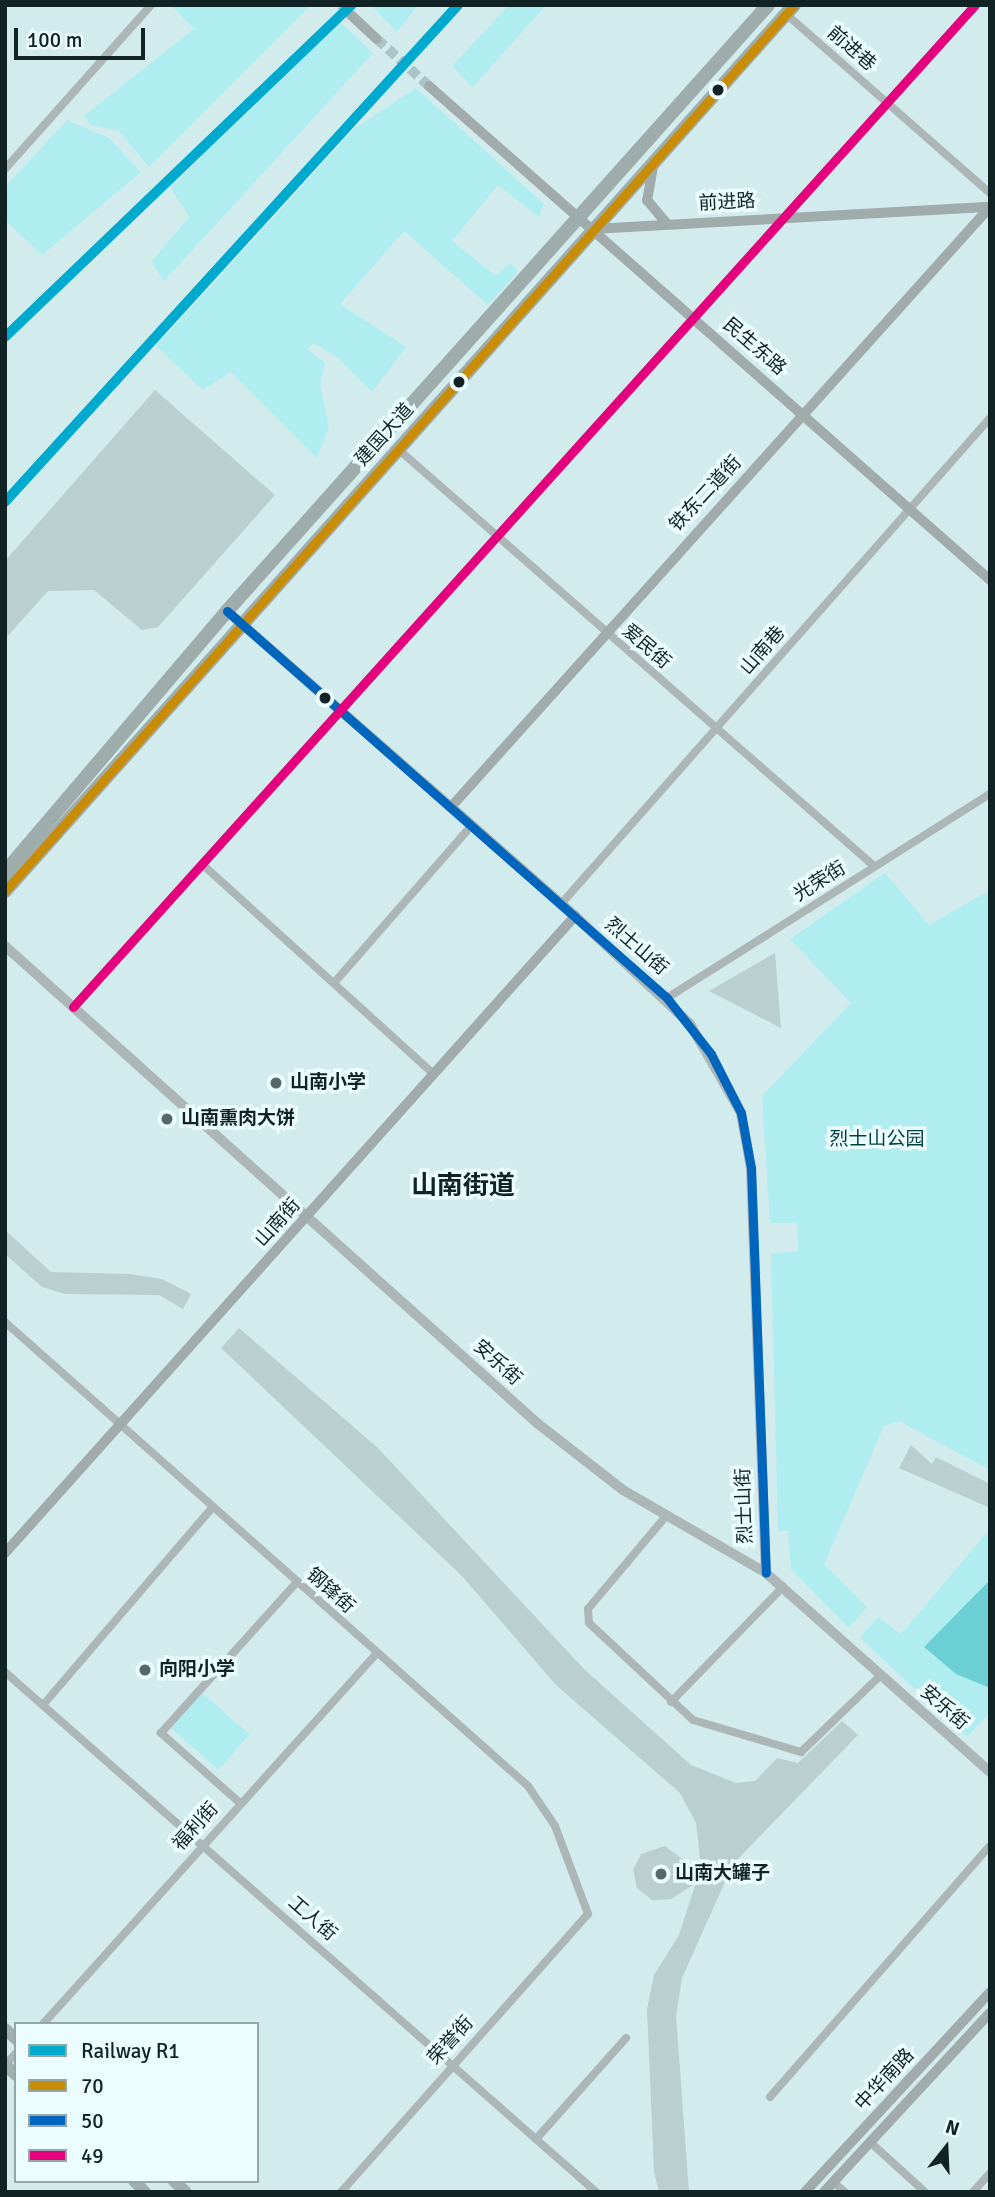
<!DOCTYPE html>
<html>
<head>
<meta charset="utf-8">
<style>
  body { margin:0 }
  #map { position:relative; width:995px; height:2197px; overflow:hidden; background:#d2eced; font-family:Signika,"Noto Sans SC",sans-serif }
  div>[style] { position:absolute }
  [style*='--x'] { left:calc(var(--x)*1px); top:calc(var(--y)*1px); width:calc(var(--w)*1px); rotate:calc(var(--a)*1deg) }
  .green>* { inset:0; background:#b0edf0; transform-origin:0 0 }
  .water>* { inset:0; background:#6bcfd4 }
  .building>* { inset:0; background:#bacfcf }
  .secondary-tunnel>* { height:10px; margin-top:-5px; transform-origin:0; background:repeating-linear-gradient(90deg,#abc4c5 0 10px,transparent 0 15px) }
  .minor>* { height:8px; margin:-4px; padding:0 4px; transform-origin:4px; border-radius:4px; background:#adb6b6 }
  .tertiary>* { height:10px; margin:-5px; padding:0 5px; transform-origin:5px; border-radius:5px; background:#adb6b6 }
  .secondary>* { height:10px; margin:-5px; padding:0 5px; transform-origin:5px; border-radius:5px; background:#a1abac }
  .primary>* { height:12px; margin:-6px; padding:0 6px; transform-origin:6px; border-radius:6px; background:#a1afaf }
  .trunk>* { height:14px; margin:-7px; padding:0 7px; transform-origin:7px; border-radius:7px; background:#9eacac }
  .bus-1>* { height:9px; margin:-4.5px; padding:0 4.5px; transform-origin:4.5px; border-radius:4.5px; background:#c98c07 }
  .bus-2>* { height:9px; margin:-4.5px; padding:0 4.5px; transform-origin:4.5px; border-radius:4.5px; background:#0065bd }
  .bus-3>* { height:9px; margin:-4.5px; padding:0 4.5px; transform-origin:4.5px; border-radius:4.5px; background:#e5007d }
  .rail-1>* { height:10px; margin:-5px; padding:0 5px; transform-origin:5px; border-radius:5px; background:#00a9ce }
  .dots>* { width:19px; height:19px; translate:-50% -50%; box-sizing:border-box; border:4px solid #ebfdfe; border-radius:50% }
  span { translate:-50% -50%; white-space:nowrap; text-align:center; line-height:1.15; -webkit-text-stroke:7px #ebfdfe; paint-order:stroke }
  .street-label { font-size:19px; color:#112324 }
  .poi-label { font-size:19px; color:#112324; font-weight:700 }
  .left { translate:0 -50%; text-align:left }
  .park-label { font-size:19px; color:#003e41 }
  .district-label { font-size:26px; color:#112324; font-weight:700 }
  .frame { position:absolute; inset:0; border:7px solid #112324; pointer-events:none }
  .legend { position:absolute; left:14px; top:2022px; width:245px; height:161px; box-sizing:border-box; background:#ebfdfe; border:2px solid #94a6a7; margin:0; padding:9px 12px; list-style:none; font-size:21px; color:#112324 }
  .legend li { display:flex; align-items:center; gap:14px; height:35px }
  .legend b { width:35px; border:2px solid #94a6a7 }
  .north { position:absolute; left:911px; top:2113px; width:70px; height:70px; -webkit-text-stroke:5px #ebfdfe; paint-order:stroke; rotate:18deg; font-size:19px; font-weight:700; line-height:28px; text-align:center; color:#112324 }
  .north::after { content:''; display:block; margin:auto; width:24px; height:32px; background:#112324; clip-path:polygon(50% 0,100% 100%,50% 72%,0 100%) }
  .scale { position:absolute; left:14px; top:28px; width:131px; height:32px; box-sizing:border-box; border:4px solid #112324; border-top:0; padding-left:9px; font-size:21px; line-height:24px; white-space:nowrap; color:#112324; -webkit-text-stroke:5px #ebfdfe; paint-order:stroke }
</style>
</head>
<body>
<div id="map">
  <div class="green">
    <div style="clip-path:polygon(171px 5px,311px 5px,149px 167px,118px 130px,91px 125px,84px 116px,194px 29px)"></div>
    <div style="clip-path:polygon(371px 5px,418px 5px,397px 32px)"></div>
    <div style="clip-path:polygon(509px 5px,546px 5px,473px 87px,452px 66px)"></div>
    <div style="clip-path:polygon(340px 22px,373px 53px,164px 281px,151px 262px,189px 217px,170px 187px)"></div>
    <div style="clip-path:polygon(416px 88px,544px 204px,539px 217px,498px 185px,452px 241px,496px 276px,510px 263px,518px 272px,488px 305px,404px 231px,340px 304px,406px 347px,372px 392px,337px 357px,313px 343px,307px 349px,325px 363px,320px 385px,329px 427px,317px 458px,231px 372px,203px 390px,156px 346px,355px 128px)"></div>
    <div style="clip-path:polygon(67px 120px,109px 138px,141px 172px,42px 255px,5px 220px,5px 187px)"></div>
    <div style="clip-path:polygon(885px 873px,929px 925px,990px 890px,990px 1470px,899px 1421px,884px 1426px,824px 1564px,867px 1607px,849px 1628px,791px 1569px,788px 1531px,778px 1531px,771px 1253px,798px 1251px,797px 1223px,770px 1223px,762px 1096px,851px 1003px,790px 939px)"></div>
    <div style="clip-path:polygon(990px 1529px,990px 1712px,967px 1737px,860px 1638px,878px 1617px,901px 1634px)"></div>
    <div style="left:202px;top:1693px;width:63px;height:47px;rotate:41deg"></div>
  </div>
  <div class="water">
    <div style="clip-path:polygon(990px 1580px,990px 1688px,956px 1674px,924px 1647px)"></div>
  </div>
  <div class="building">
    <div style="clip-path:polygon(155px 390px,275px 495px,158px 627px,142px 630px,94px 590px,48px 591px,5px 639px,5px 561px)"></div>
    <div style="clip-path:polygon(775px 953px,781px 1028px,709px 991px)"></div>
    <div style="clip-path:polygon(5px 1230px,51px 1272px,130px 1274px,162px 1279px,191px 1294px,183px 1309px,159px 1295px,65px 1294px,42px 1287px,5px 1254px)"></div>
    <div style="clip-path:polygon(239px 1328px,378px 1448px,584px 1669px,691px 1765px,736px 1783px,755px 1781px,777px 1758px,798px 1763px,842px 1721px,858px 1735px,733px 1864px,682px 1978px,676px 2016px,689px 2192px,659px 2192px,654px 2172px,647px 2009px,654px 1975px,679px 1935px,701px 1867px,696px 1823px,680px 1793px,556px 1685px,462px 1576px,221px 1348px)"></div>
    <div style="clip-path:polygon(911px 1445px,932px 1464px,936px 1457px,990px 1484px,990px 1508px,899px 1468px)"></div>
    <div style="clip-path:polygon(665px 1846px,685px 1861px,693px 1885px,671px 1899px,652px 1900px,637px 1888px,633px 1870px,641px 1854px)"></div>
  </div>
  <div class="secondary-tunnel">
    <div style="--x:341;--y:5;--w:14;--a:45"></div>
    <div style="--x:377;--y:39;--w:70;--a:42.1"></div>
  </div>
  <div class="minor">
    <div style="--x:786;--y:14;--w:271;--a:41.3"></div>
    <div style="--x:5;--y:169;--w:220;--a:-48.3"></div>
    <div style="--x:398;--y:449;--w:633;--a:41.22"></div>
    <div style="--x:202;--y:864;--w:313;--a:42.2"></div>
    <div style="--x:561;--y:904;--w:648;--a:-48.56"></div>
    <div style="--x:334;--y:983;--w:208;--a:-48.9"></div>
    <div style="--x:667;--y:998;--w:382;--a:-32.3"></div>
    <div style="--x:73;--y:1007;--w:1348;--a:-48.01"></div>
    <div style="--x:5;--y:1322;--w:699;--a:41.58"></div>
    <div style="--x:528;--y:1786;--w:48;--a:56"></div>
    <div style="--x:555;--y:1826;--w:94;--a:69.4"></div>
    <div style="--x:588;--y:1914;--w:372;--a:131.6"></div>
    <div style="--x:666;--y:1516;--w:121;--a:130"></div>
    <div style="--x:588;--y:1609;--w:14;--a:86"></div>
    <div style="--x:589;--y:1623;--w:142;--a:43"></div>
    <div style="--x:693;--y:1720;--w:113;--a:16.5"></div>
    <div style="--x:801;--y:1752;--w:110;--a:-43.9"></div>
    <div style="--x:5;--y:1672;--w:787;--a:41.34"></div>
    <div style="--x:671;--y:1702;--w:161;--a:-45.8"></div>
    <div style="--x:43;--y:1705;--w:261;--a:-49.4"></div>
    <div style="--x:240;--y:1803;--w:106;--a:-138.5"></div>
    <div style="--x:161;--y:1733;--w:203;--a:-48"></div>
    <div style="--x:43;--y:2024;--w:498;--a:-48"></div>
    <div style="--x:5;--y:2065;--w:16;--a:-47"></div>
    <div style="--x:770;--y:2097;--w:334;--a:-48.8"></div>
    <div style="--x:537;--y:2138;--w:134;--a:-48.3"></div>
    <div style="--x:870;--y:2142;--w:74;--a:42.3"></div>
    <div style="--x:833;--y:2182;--w:16;--a:40"></div>
    <div style="--x:973;--y:2192;--w:25;--a:-48"></div>
  </div>
  <div class="tertiary">
    <div style="--x:227;--y:611;--w:298;--a:41.2"></div>
    <div style="--x:575;--y:916;--w:158;--a:43.2"></div>
    <div style="--x:690;--y:1024;--w:103;--a:60.2"></div>
    <div style="--x:741;--y:1113;--w:56;--a:79.7"></div>
    <div style="--x:751;--y:1168;--w:405;--a:87.9"></div>
    <div style="--x:5;--y:946;--w:715;--a:41.88"></div>
    <div style="--x:537;--y:1423;--w:109;--a:37.9"></div>
    <div style="--x:623;--y:1490;--w:165;--a:30.1"></div>
    <div style="--x:766;--y:1573;--w:300;--a:41.6"></div>
  </div>
  <div class="secondary">
    <div style="--x:351;--y:15;--w:35;--a:43"></div>
    <div style="--x:429;--y:86;--w:748;--a:41.37"></div>
    <div style="--x:653;--y:167;--w:34;--a:100"></div>
    <div style="--x:647;--y:200;--w:31;--a:50"></div>
    <div style="--x:593;--y:229;--w:398;--a:-3.2"></div>
    <div style="--x:5;--y:1553;--w:855;--a:-48.18"></div>
    <div style="--x:575;--y:916;--w:165;--a:-138.7"></div>
    <div style="--x:451;--y:807;--w:807;--a:-48.07"></div>
    <div style="--x:805;--y:2192;--w:272;--a:-47.2"></div>
    <div style="--x:824;--y:2192;--w:244;--a:-47.2"></div>
  </div>
  <div class="primary">
    <div style="--x:5;--y:2029;--w:15;--a:42"></div>
    <div style="--x:5;--y:2065;--w:15;--a:42"></div>
    <div style="--x:134;--y:2181;--w:16;--a:45"></div>
    <div style="--x:174;--y:2181;--w:16;--a:43"></div>
  </div>
  <div class="trunk">
    <div style="--x:5;--y:872;--w:343;--a:-49.6"></div>
    <div style="--x:227;--y:611;--w:812;--a:-48.24"></div>
    <div style="--x:5;--y:891;--w:1186;--a:-48.31"></div>
  </div>
  <div class="bus-1">
    <div style="--x:5;--y:891;--w:1186;--a:-48.31"></div>
  </div>
  <div class="bus-2">
    <div style="--x:227;--y:611;--w:586;--a:41.33"></div>
    <div style="--x:667;--y:998;--w:71;--a:51.8"></div>
    <div style="--x:711;--y:1054;--w:66;--a:63"></div>
    <div style="--x:741;--y:1113;--w:56;--a:79.7"></div>
    <div style="--x:751;--y:1168;--w:405;--a:87.9"></div>
  </div>
  <div class="bus-3">
    <div style="--x:73;--y:1007;--w:1348;--a:-48.01"></div>
  </div>
  <div class="rail-1">
    <div style="--x:5;--y:337;--w:480;--a:-43.8"></div>
    <div style="--x:5;--y:502;--w:672;--a:-47.65"></div>
  </div>
  <div class="dots">
    <div style="left:718px;top:90px;background:#112324"></div>
    <div style="left:459px;top:382px;background:#112324"></div>
    <div style="left:325px;top:698px;background:#112324"></div>
    <div style="left:276px;top:1083px;background:#55696a"></div>
    <div style="left:167px;top:1119px;background:#55696a"></div>
    <div style="left:145px;top:1670px;background:#55696a"></div>
    <div style="left:661px;top:1874px;background:#55696a"></div>
  </div>
  <div class="street-label">
    <span style="left:851px;top:49px;rotate:41deg">前进巷</span>
    <span style="left:727px;top:203px;rotate:-3deg">前进路</span>
    <span style="left:754px;top:347px;rotate:41deg">民生东路</span>
    <span style="left:385px;top:435px;rotate:-48deg">建国大道</span>
    <span style="left:706px;top:494px;rotate:-47deg">铁东二道街</span>
    <span style="left:646px;top:647px;rotate:41deg">爱民街</span>
    <span style="left:763px;top:651px;rotate:-49deg">山南巷</span>
    <span style="left:820px;top:882px;rotate:-32deg">光荣街</span>
    <span style="left:636px;top:947px;rotate:41deg">烈士山街</span>
    <span style="left:278px;top:1223px;rotate:-48deg">山南街</span>
    <span style="left:497px;top:1363px;rotate:42deg">安乐街</span>
    <span style="left:745px;top:1506px;rotate:-92deg">烈士山街</span>
    <span style="left:330px;top:1591px;rotate:42deg">钢锋街</span>
    <span style="left:944px;top:1708px;rotate:41deg">安乐街</span>
    <span style="left:196px;top:1827px;rotate:-48deg">福利街</span>
    <span style="left:312px;top:1919px;rotate:41deg">工人街</span>
    <span style="left:451px;top:2041px;rotate:-48deg">荣誉街</span>
    <span style="left:885px;top:2080px;rotate:-47deg">中华南路</span>
  </div>
  <div class="poi-label">
    <span class="left" style="left:290px;top:1083px">山南小学</span>
    <span class="left" style="left:181px;top:1119px">山南熏肉大饼</span>
    <span class="left" style="left:159px;top:1670px">向阳小学</span>
    <span class="left" style="left:675px;top:1874px">山南大罐子</span>
  </div>
  <div class="park-label">
    <span style="left:877px;top:1140px">烈士山公园</span>
  </div>
  <div class="district-label">
    <span style="left:463px;top:1187px">山南街道</span>
  </div>
  <div class="frame"></div>
  <ul class="legend">
  <li><b style="height:9px;background:#00a9ce"></b>Railway R1</li>
  <li><b style="height:9px;background:#c98c07"></b>70</li>
  <li><b style="height:9px;background:#0065bd"></b>50</li>
  <li><b style="height:9px;background:#e5007d"></b>49</li>
  </ul>
  <div class="north">N</div>
  <div class="scale">100 m</div>
</div>
</body>
</html>
